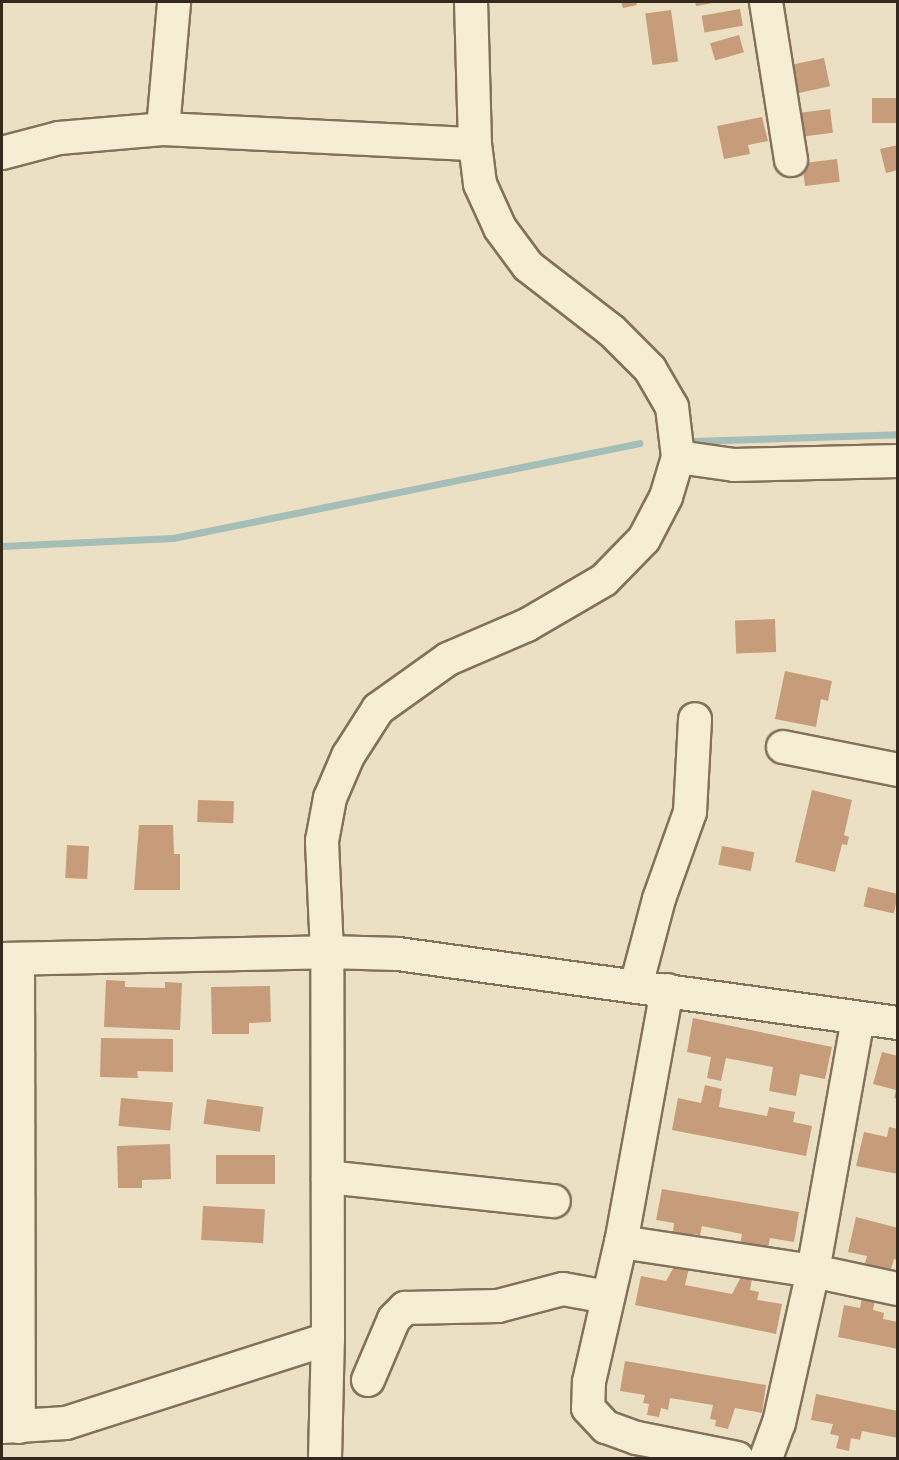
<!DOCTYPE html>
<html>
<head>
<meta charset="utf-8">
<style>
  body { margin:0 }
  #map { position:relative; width:899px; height:1460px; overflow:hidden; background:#ebe0c3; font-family:"Source Serif 4",serif }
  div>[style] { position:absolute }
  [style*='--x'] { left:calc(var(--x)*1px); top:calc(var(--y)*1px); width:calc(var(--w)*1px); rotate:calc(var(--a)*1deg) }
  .stream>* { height:7px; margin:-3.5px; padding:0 3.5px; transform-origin:3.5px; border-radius:3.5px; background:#a5beb7 }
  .building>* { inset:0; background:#c79c7b; transform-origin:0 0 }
  .roads { filter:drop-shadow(2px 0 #84715b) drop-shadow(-2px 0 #84715b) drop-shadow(0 2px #84715b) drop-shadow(0 -2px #84715b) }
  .minor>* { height:32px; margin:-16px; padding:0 16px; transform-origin:16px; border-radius:16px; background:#f6edd5 }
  span { translate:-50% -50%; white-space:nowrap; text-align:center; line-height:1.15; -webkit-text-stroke:4.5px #f3ead2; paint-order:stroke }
  .frame { position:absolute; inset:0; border:3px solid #35291e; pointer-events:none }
</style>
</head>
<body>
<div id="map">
  <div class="stream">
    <div style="--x:692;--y:441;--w:206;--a:-1.9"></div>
    <div style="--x:2;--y:546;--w:171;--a:-2.7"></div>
    <div style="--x:173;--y:538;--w:476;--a:-11.5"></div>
  </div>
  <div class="building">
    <div style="clip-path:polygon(621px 2px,636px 2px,637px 5px,623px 8px)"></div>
    <div style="clip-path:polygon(695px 2px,713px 2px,713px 3px,696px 6px)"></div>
    <div style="left:740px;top:9px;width:17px;height:39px;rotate:80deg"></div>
    <div style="left:671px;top:10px;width:52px;height:26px;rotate:82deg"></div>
    <div style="left:739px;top:35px;width:18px;height:30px;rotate:74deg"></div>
    <div style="left:824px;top:58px;width:29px;height:33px;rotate:78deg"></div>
    <div style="left:898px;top:98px;width:25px;height:26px;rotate:90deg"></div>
    <div style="left:830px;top:109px;width:24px;height:34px;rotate:83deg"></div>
    <div style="clip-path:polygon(762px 117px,768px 141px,748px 145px,750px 154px,724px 159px,717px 126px)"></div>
    <div style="clip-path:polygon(898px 145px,898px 170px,886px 173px,880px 149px)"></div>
    <div style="left:837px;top:159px;width:23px;height:35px;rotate:83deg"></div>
    <div style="left:775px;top:619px;width:33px;height:40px;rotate:88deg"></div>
    <div style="clip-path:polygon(785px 671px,832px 681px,828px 701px,821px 699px,816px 727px,775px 719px)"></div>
    <div style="clip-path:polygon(812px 790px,852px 800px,844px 835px,849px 837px,847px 845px,842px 844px,835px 872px,795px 862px)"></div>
    <div style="left:198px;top:800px;width:36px;height:22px;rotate:2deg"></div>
    <div style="clip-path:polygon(139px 825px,173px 825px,174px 854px,180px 854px,180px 890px,134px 890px)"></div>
    <div style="left:67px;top:845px;width:22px;height:33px;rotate:3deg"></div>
    <div style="left:722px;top:846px;width:33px;height:19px;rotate:11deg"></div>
    <div style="left:868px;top:887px;width:31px;height:20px;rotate:13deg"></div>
    <div style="clip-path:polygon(106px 980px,125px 981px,125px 987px,165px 988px,165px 982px,182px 983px,180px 1030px,104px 1027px)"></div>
    <div style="clip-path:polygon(270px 986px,271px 1022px,249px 1023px,249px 1034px,212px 1034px,211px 987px)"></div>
    <div style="clip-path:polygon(693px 1018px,832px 1047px,825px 1079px,800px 1074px,796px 1096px,769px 1091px,773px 1067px,726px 1058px,721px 1081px,707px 1078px,711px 1057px,687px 1052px)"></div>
    <div style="clip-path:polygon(101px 1038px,173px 1039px,173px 1072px,137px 1071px,138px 1078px,100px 1077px)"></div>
    <div style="clip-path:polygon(882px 1052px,898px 1056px,898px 1099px,894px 1098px,896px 1090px,873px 1084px)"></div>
    <div style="clip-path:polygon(705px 1085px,722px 1089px,719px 1107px,767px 1116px,769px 1107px,795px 1112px,793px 1122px,812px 1126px,806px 1156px,672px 1130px,678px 1098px,701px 1103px)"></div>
    <div style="left:121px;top:1098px;width:52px;height:28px;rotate:5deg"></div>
    <div style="left:207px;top:1099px;width:57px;height:25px;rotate:8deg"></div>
    <div style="clip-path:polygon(889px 1127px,898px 1129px,898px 1174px,856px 1166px,864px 1132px,887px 1137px)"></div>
    <div style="clip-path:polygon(170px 1144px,171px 1179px,142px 1180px,142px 1188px,118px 1188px,117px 1146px)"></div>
    <div style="left:216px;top:1155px;width:59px;height:29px"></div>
    <div style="clip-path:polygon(662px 1189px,799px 1212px,794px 1242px,770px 1238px,768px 1248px,758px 1246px,756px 1258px,745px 1256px,747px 1245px,740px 1244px,742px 1234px,702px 1226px,700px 1235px,692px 1234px,690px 1244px,679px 1242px,681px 1233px,673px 1232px,674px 1223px,656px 1220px)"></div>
    <div style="left:203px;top:1206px;width:62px;height:34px;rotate:3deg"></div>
    <div style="clip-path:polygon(856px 1217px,898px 1228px,898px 1260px,894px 1259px,891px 1269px,886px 1268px,883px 1279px,870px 1276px,873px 1266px,865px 1263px,867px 1256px,848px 1252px)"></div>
    <div style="clip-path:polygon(675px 1265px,689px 1268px,685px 1285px,732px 1294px,741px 1277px,752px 1279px,750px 1290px,759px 1292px,757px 1300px,782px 1304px,776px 1334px,635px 1305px,641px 1276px,666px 1281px)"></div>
    <div style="clip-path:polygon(862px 1297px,875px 1300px,873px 1310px,884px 1313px,883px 1319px,898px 1322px,898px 1349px,838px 1337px,844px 1305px,860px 1308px)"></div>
    <div style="clip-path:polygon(625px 1361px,766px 1385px,762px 1413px,735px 1408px,728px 1429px,715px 1426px,716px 1420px,710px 1419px,713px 1405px,670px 1398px,668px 1410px,661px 1408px,659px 1417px,647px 1415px,649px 1404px,643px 1403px,645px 1395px,620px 1391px)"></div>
    <div style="clip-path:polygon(816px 1394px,898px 1411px,898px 1438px,862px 1431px,860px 1440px,851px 1438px,849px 1451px,836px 1448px,839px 1436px,830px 1434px,833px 1424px,811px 1420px)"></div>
  </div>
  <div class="roads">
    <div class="minor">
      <div style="--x:766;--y:2;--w:160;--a:81"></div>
      <div style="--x:163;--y:129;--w:127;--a:-85"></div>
      <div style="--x:2;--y:153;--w:59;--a:-14.7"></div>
      <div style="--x:59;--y:138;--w:104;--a:-4.9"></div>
      <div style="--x:163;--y:129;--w:312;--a:2.8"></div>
      <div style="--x:678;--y:457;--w:57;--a:8.1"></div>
      <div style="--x:734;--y:465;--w:164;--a:-1.4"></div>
      <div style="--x:783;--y:747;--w:117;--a:11.3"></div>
      <div style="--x:2;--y:959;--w:325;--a:-1.2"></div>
      <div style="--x:327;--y:952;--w:71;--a:1.6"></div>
      <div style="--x:398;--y:954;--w:505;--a:7.86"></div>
      <div style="--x:18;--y:959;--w:468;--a:89.9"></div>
      <div style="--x:636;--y:986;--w:90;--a:-75.2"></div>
      <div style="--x:659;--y:899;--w:92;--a:-70.4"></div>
      <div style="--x:690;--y:812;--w:93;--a:-86.9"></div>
      <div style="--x:667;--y:990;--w:256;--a:100.3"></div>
      <div style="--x:621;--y:1242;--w:144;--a:102.9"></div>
      <div style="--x:589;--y:1382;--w:26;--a:92"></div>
      <div style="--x:588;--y:1408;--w:26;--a:47"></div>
      <div style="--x:606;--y:1427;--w:33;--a:20"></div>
      <div style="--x:637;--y:1438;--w:102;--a:11.3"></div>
      <div style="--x:328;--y:1177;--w:227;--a:6.1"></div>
      <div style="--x:621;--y:1242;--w:194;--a:8.6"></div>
      <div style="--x:813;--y:1271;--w:87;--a:12"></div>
      <div style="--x:368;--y:1380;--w:66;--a:-66.9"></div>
      <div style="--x:394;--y:1319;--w:16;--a:-45"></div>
      <div style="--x:405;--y:1308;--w:93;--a:-1.2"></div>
      <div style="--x:498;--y:1306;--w:67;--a:-14.7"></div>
      <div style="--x:563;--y:1289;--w:45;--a:10.3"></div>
      <div style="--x:2;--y:1427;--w:64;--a:-3.6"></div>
      <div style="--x:66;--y:1423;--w:275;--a:-17.8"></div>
      <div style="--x:328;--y:1339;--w:387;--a:-90.1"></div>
      <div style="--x:327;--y:952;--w:111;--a:-92.6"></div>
      <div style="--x:322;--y:841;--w:44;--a:-79.5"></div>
      <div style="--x:330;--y:798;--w:46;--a:-66.8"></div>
      <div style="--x:348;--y:756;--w:56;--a:-57.4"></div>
      <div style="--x:378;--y:709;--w:86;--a:-35.5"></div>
      <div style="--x:448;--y:659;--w:86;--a:-23.3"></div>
      <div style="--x:527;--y:625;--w:89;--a:-30.3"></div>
      <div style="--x:604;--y:580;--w:57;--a:-45.7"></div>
      <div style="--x:644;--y:539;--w:47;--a:-62.4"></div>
      <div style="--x:666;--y:497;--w:42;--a:-73.3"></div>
      <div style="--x:678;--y:457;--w:50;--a:-96.8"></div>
      <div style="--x:672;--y:407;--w:44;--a:-120.1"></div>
      <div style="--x:650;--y:369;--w:54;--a:-135"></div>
      <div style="--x:612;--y:331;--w:106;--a:-142.3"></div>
      <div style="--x:528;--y:266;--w:47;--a:-126.4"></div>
      <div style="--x:500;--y:228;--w:48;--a:-114.4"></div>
      <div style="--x:480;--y:184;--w:40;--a:-97.1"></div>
      <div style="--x:475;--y:144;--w:142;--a:-91.6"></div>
      <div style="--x:325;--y:1458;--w:119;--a:-88.6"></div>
      <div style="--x:766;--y:1458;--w:37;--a:-70"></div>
      <div style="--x:779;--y:1423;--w:156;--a:-77.4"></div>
      <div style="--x:813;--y:1271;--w:257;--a:-79.9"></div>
    </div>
  </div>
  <div class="frame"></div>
</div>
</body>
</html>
